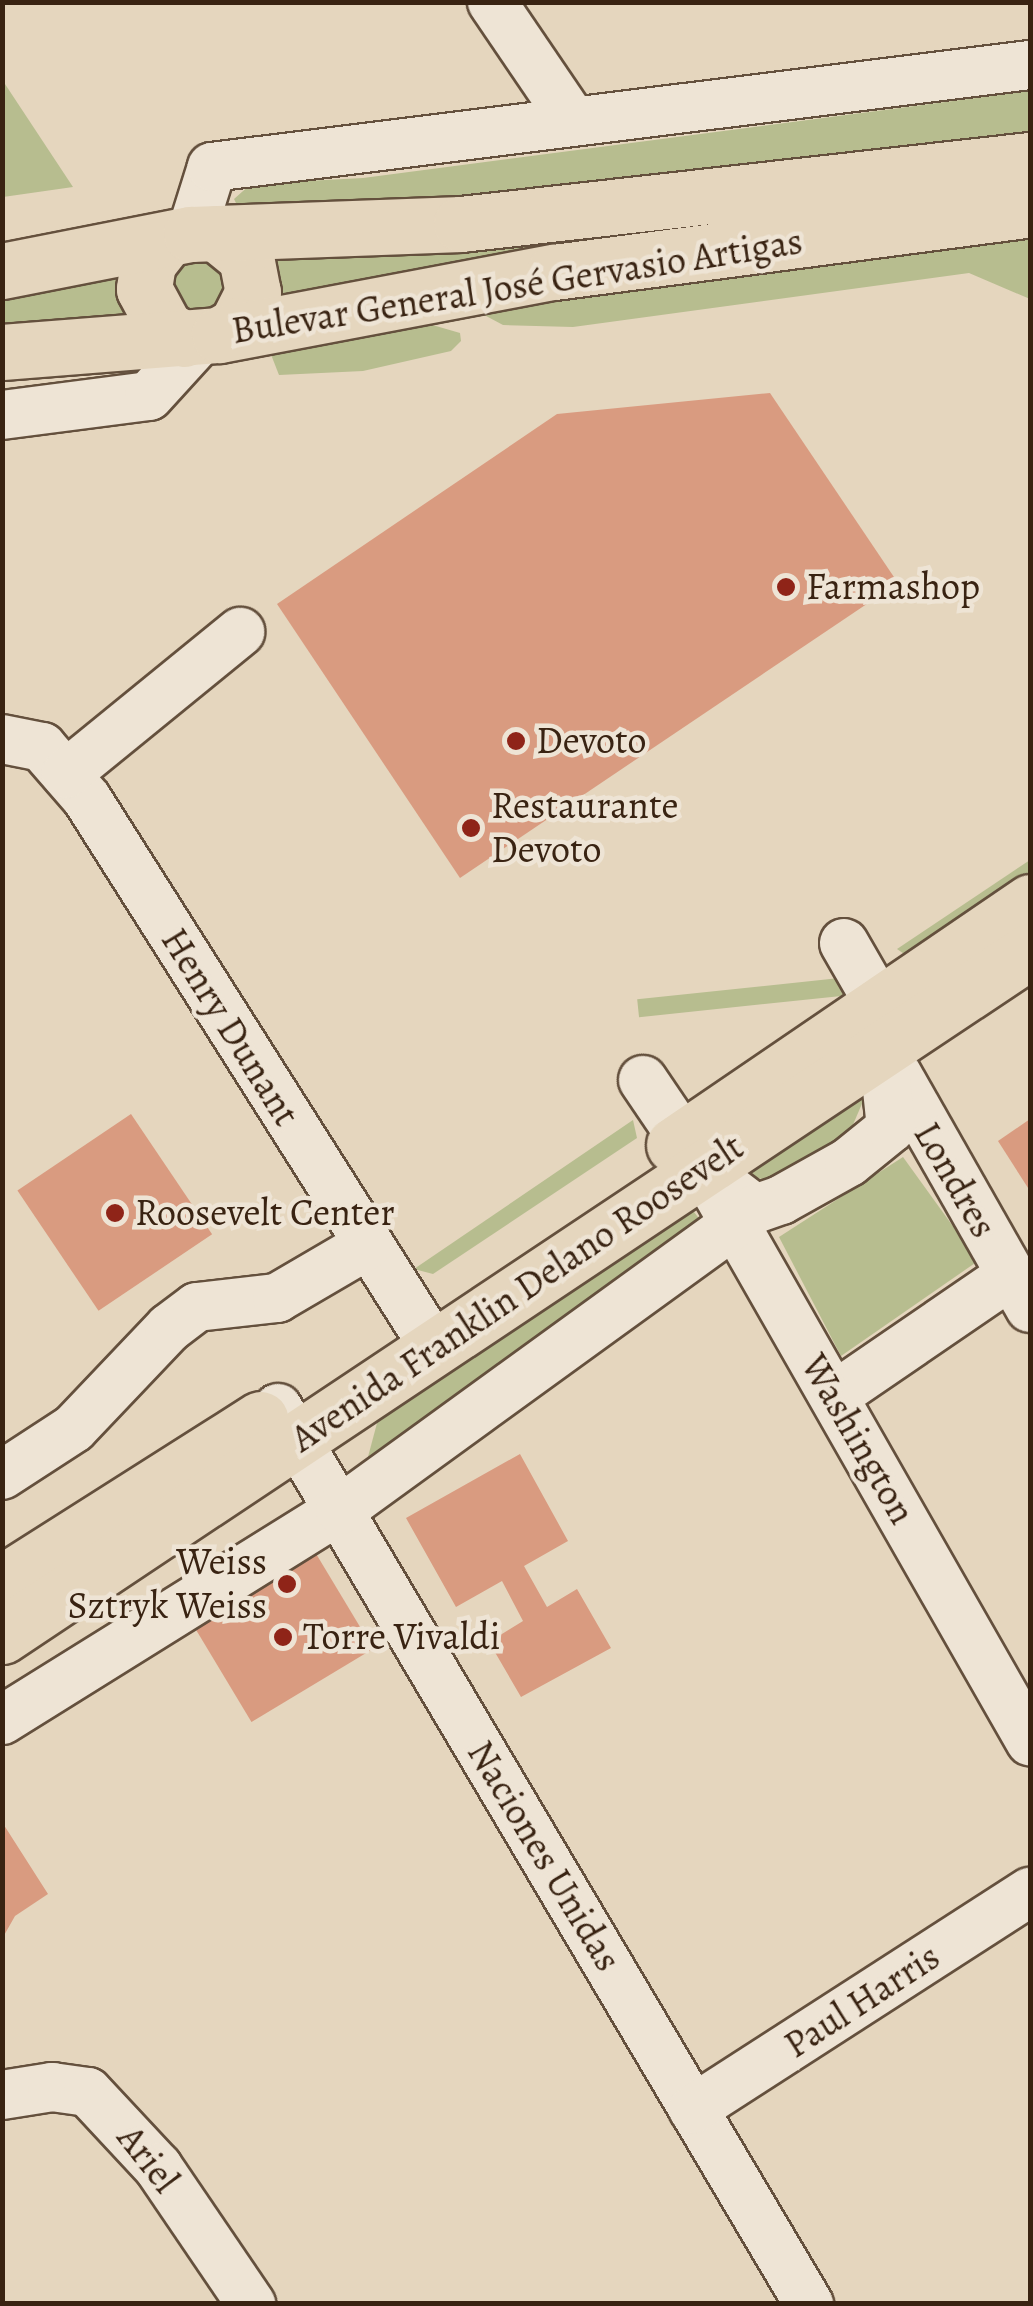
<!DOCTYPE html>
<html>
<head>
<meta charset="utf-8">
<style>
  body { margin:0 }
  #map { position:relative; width:1033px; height:2306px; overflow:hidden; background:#e5d6be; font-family:Alegreya,serif }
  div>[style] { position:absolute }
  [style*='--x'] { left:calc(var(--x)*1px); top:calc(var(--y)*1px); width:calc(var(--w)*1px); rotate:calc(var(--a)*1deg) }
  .green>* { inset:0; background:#b7bd8f; transform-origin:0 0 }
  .round { border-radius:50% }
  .building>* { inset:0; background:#d99b80; transform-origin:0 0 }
  .roads { filter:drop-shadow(2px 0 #64503d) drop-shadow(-2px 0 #64503d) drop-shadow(0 2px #64503d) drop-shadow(0 -2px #64503d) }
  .minor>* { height:48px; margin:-24px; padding:0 24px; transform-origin:24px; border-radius:24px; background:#eee4d5 }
  .major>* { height:55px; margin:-27.5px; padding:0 27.5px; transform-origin:27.5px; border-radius:27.5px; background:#e5d6be }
  .dots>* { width:28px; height:28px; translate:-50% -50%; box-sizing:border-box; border:5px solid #eee4d5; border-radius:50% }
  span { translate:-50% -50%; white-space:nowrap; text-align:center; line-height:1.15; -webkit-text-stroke:9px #eee4d5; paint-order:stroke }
  .street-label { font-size:38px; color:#392312 }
  .poi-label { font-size:38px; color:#392312 }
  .left { translate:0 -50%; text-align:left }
  .right { translate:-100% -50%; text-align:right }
  .frame { position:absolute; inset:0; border:5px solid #392312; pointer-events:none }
</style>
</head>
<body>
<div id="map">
  <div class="green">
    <div style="clip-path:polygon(3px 81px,73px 187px,3px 197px)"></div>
    <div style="clip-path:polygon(1030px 91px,1030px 136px,518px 198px,237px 205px,234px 199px,251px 184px,363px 178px)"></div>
    <div style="clip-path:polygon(875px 200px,262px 308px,256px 250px)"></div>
    <div style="clip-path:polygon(1030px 232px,1030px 299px,969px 273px,573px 327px,503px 325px,473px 309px)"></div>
    <div class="round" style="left:169px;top:258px;width:56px;height:56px"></div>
    <div style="clip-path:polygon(130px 266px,145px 332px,3px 334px,2px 297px)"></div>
    <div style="clip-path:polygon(405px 317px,460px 333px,461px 341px,451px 351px,363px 371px,279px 375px,270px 352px)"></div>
    <div style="clip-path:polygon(1030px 860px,1030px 877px,907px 956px,897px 949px)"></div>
    <div style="left:849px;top:977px;width:18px;height:213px;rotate:84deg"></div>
    <div style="clip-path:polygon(867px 1092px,849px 1134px,778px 1182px,736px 1174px)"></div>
    <div style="clip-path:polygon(633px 1120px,637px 1138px,433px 1274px,414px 1269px)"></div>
    <div style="clip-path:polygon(903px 1157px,978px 1261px,841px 1356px,779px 1237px)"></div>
    <div style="clip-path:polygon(678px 1211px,694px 1212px,704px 1225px,365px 1468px,380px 1412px)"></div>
  </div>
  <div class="building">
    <div style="clip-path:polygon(770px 393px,898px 583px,460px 878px,277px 604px,557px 414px)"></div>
    <div style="left:131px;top:1114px;width:145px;height:137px;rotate:56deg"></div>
    <div style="clip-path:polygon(1030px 1119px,1030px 1191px,998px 1141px)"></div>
    <div style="clip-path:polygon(520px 1454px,568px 1541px,524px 1566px,547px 1607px,577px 1589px,611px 1648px,521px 1697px,489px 1642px,523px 1621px,502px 1581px,456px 1607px,406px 1518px)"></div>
    <div style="left:315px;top:1552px;width:113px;height:142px;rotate:59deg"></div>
    <div style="clip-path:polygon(2px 1822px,48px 1894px,15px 1916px,2px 1939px)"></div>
  </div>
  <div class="roads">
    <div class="minor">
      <div style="--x:492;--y:2;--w:144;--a:55.8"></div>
      <div style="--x:191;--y:234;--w:70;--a:-72.6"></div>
      <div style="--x:212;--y:167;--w:824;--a:-7.11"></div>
      <div style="--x:2;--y:415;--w:148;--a:-7.4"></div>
      <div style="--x:149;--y:396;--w:79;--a:-47.6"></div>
      <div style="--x:2;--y:739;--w:41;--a:11.3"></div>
      <div style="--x:42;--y:747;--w:69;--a:49.1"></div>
      <div style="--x:87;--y:799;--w:649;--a:57.66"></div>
      <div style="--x:66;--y:774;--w:225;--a:-39.2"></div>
      <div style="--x:897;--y:1074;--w:269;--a:60.4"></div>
      <div style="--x:643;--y:1080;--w:109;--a:55.9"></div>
      <div style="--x:704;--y:1170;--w:658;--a:60.28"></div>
      <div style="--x:730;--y:1190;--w:31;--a:37"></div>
      <div style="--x:755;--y:1209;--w:28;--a:-19"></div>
      <div style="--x:781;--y:1200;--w:78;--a:-29.2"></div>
      <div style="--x:849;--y:1162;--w:54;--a:-39"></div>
      <div style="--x:891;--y:1128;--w:127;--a:-95.9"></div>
      <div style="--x:878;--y:1002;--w:68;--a:-120"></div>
      <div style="--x:834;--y:1396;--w:214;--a:-34.4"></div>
      <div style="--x:278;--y:1408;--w:1042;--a:59.35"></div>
      <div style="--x:2;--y:1475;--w:86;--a:-33.1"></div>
      <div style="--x:74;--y:1428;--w:138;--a:-46.5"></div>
      <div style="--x:169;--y:1328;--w:35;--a:-37"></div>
      <div style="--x:197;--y:1307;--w:81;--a:-6.4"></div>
      <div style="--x:277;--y:1298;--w:103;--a:-30.3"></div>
      <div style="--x:2;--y:1720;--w:398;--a:-31.9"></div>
      <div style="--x:340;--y:1510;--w:513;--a:-35.95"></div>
      <div style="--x:2;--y:2095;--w:51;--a:-9.1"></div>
      <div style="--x:52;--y:2087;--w:36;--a:8"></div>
      <div style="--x:88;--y:2092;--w:103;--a:47"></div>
      <div style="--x:158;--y:2167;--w:166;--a:55.8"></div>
      <div style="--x:693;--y:2109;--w:401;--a:-32.8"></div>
    </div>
    <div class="major">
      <div style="--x:216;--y:233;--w:38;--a:39"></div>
      <div style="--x:246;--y:257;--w:36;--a:79"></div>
      <div style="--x:253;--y:292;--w:37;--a:117"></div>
      <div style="--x:236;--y:325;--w:20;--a:150"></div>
      <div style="--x:166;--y:240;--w:29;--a:128"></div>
      <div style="--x:148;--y:263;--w:26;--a:99"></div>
      <div style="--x:144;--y:289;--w:44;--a:61.7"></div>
      <div style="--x:165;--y:328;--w:22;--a:30"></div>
      <div style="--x:2;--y:271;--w:193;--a:-11.1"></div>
      <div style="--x:191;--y:234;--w:270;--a:-2.1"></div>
      <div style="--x:461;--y:224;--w:573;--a:-6.42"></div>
      <div style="--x:2;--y:352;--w:218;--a:-4.5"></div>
      <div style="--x:219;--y:335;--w:341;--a:-10.7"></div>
      <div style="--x:554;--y:272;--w:480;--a:-7.5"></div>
      <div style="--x:674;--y:1145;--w:431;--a:-34.3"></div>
      <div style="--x:2;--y:1583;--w:306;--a:-32.4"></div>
      <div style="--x:2;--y:1636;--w:1235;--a:-33.68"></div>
    </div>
  </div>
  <div class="dots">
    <div style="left:786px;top:587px;background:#8f2418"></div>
    <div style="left:516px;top:741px;background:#8f2418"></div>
    <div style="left:471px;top:828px;background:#8f2418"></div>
    <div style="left:115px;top:1213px;background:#8f2418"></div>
    <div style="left:287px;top:1584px;background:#8f2418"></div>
    <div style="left:283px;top:1637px;background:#8f2418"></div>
  </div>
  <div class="street-label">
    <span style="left:517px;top:286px;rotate:-9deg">Bulevar General José Gervasio Artigas</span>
    <span style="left:230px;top:1027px;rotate:58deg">Henry Dunant</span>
    <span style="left:955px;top:1180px;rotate:60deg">Londres</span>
    <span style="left:517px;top:1293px;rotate:-34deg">Avenida Franklin Delano Roosevelt</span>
    <span style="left:858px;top:1439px;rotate:60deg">Washington</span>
    <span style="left:544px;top:1856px;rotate:59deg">Naciones Unidas</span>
    <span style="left:862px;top:2001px;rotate:-33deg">Paul Harris</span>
    <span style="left:148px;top:2159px;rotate:52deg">Ariel</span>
  </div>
  <div class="poi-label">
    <span class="left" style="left:806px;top:587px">Farmashop</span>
    <span class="left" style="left:536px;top:741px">Devoto</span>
    <span class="left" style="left:491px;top:828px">Restaurante<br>Devoto</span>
    <span class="left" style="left:135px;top:1213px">Roosevelt Center</span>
    <span class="right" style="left:267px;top:1584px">Weiss<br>Sztryk Weiss</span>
    <span class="left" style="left:303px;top:1637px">Torre Vivaldi</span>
  </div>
  <div class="frame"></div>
</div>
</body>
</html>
